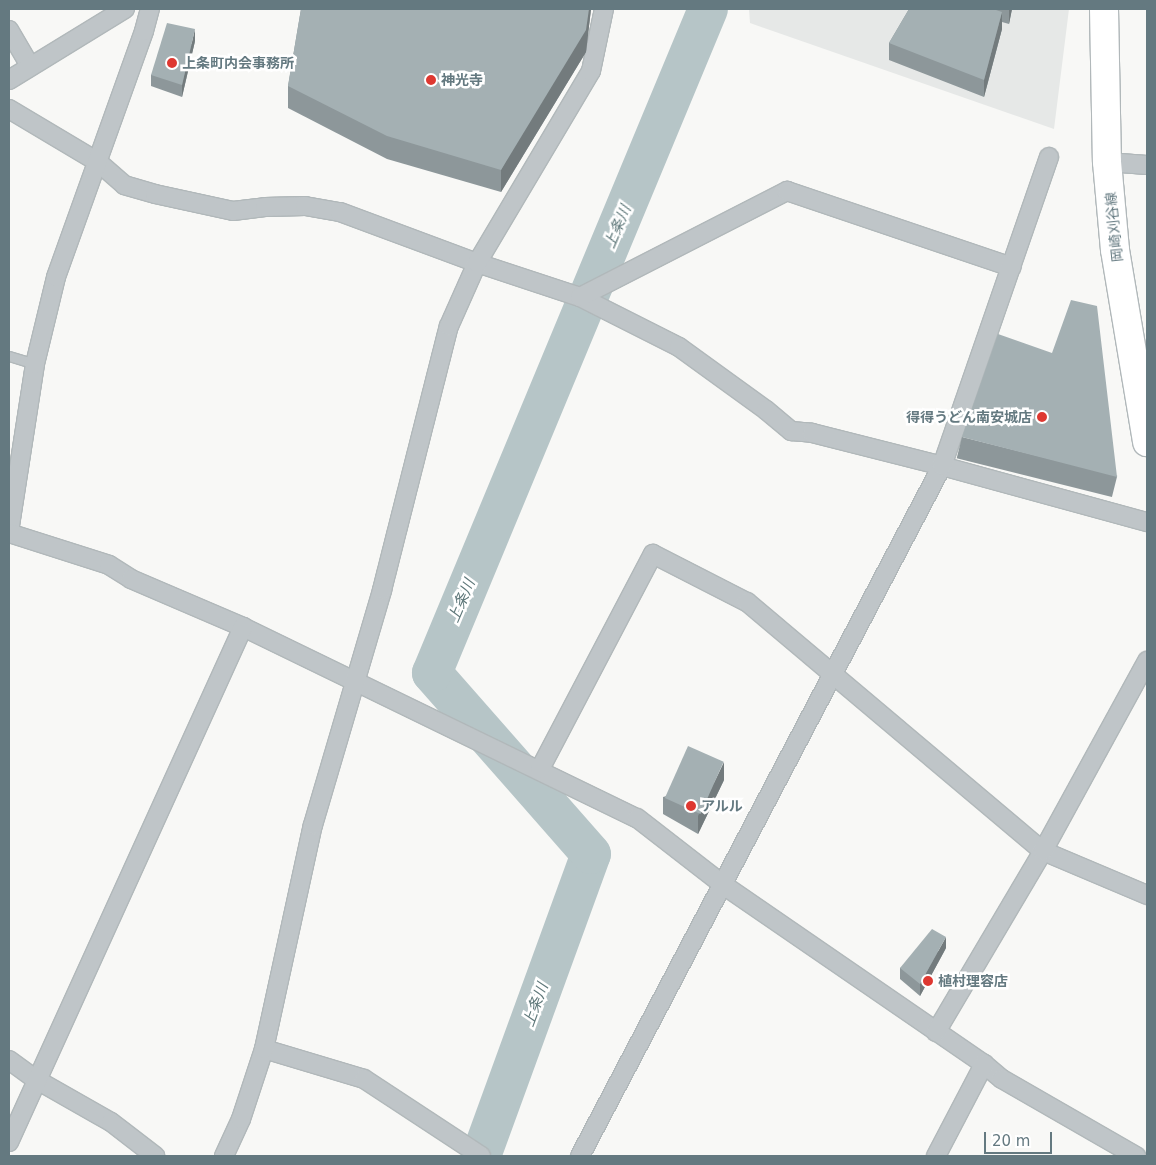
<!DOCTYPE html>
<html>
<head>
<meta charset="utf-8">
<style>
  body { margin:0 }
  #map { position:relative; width:1156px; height:1165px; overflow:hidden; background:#f8f8f6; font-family:"DejaVu Sans","Noto Sans JP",sans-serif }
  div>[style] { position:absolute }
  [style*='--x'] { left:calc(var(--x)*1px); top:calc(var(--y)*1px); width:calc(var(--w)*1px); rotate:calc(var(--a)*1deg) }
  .built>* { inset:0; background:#e6e8e7 }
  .river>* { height:40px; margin:-20px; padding:0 20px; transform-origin:20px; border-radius:20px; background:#b6c5c7 }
  .roads { filter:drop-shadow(1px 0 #b1b8ba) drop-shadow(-1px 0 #b1b8ba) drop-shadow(0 1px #b1b8ba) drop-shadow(0 -1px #b1b8ba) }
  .service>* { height:9px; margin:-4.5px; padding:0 4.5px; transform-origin:4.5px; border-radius:4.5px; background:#bfc5c8 }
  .minor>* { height:18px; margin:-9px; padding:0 9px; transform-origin:9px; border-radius:9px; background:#bfc5c8 }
  .primary>* { height:28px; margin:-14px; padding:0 14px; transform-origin:14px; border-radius:14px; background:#fff }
  .wall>* { inset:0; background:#8d979a; transform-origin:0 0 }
  .shaded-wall>* { inset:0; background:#737b7d }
  .building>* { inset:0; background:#a4b0b3; transform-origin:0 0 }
  .dots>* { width:14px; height:14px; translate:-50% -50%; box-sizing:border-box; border:2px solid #fff; border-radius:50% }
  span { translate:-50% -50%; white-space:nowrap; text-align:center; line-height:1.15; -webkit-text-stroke:5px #fff; paint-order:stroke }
  .poi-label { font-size:14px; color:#647980; font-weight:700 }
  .left { translate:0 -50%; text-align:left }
  .right { translate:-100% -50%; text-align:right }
  .street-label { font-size:14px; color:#647980 }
  .water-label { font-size:15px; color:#5f787a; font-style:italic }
  .frame { position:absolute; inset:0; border:10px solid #647980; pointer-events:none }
  .scale { position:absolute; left:984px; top:1132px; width:68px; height:22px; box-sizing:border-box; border:2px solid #647980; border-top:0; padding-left:6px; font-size:15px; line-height:18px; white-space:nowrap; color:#647980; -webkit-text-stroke:4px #fff; paint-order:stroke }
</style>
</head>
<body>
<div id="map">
  <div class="built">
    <div style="clip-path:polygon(749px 9px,1069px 9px,1054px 129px,750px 23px)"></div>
  </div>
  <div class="river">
    <div style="--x:481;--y:1156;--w:321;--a:-70"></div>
    <div style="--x:591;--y:854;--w:241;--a:-131.3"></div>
    <div style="--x:432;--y:673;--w:719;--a:-67.43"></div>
  </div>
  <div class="roads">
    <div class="service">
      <div style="--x:9;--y:356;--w:27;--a:17"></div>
    </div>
    <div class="minor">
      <div style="--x:9;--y:30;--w:42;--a:59.7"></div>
      <div style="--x:9;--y:80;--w:136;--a:-31.5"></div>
      <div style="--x:9;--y:109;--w:104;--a:30.8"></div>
      <div style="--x:98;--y:162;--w:35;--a:41"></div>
      <div style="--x:124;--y:185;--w:32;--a:16"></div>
      <div style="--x:155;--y:194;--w:80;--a:12.3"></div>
      <div style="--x:233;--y:211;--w:32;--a:-7"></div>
      <div style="--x:265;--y:207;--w:40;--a:-1.4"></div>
      <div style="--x:305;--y:206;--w:36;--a:10"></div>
      <div style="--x:340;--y:212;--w:146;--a:20.4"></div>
      <div style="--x:477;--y:263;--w:108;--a:18.3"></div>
      <div style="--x:580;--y:297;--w:111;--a:26.8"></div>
      <div style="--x:679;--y:347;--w:107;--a:35.9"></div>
      <div style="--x:766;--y:410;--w:33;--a:40"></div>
      <div style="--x:791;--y:431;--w:21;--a:5"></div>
      <div style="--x:812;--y:433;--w:134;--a:14.2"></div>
      <div style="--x:942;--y:466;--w:213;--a:15.3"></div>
      <div style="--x:1107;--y:162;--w:40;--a:4.3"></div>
      <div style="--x:580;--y:297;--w:233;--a:-27.1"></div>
      <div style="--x:787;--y:191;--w:237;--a:18.7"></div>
      <div style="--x:9;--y:532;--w:170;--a:-81.2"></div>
      <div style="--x:35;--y:364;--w:89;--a:-76.4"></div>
      <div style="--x:56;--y:277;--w:261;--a:-70.3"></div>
      <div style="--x:144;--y:31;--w:23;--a:-75"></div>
      <div style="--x:9;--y:533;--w:105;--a:17.7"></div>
      <div style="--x:109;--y:565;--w:26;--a:32"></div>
      <div style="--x:131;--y:579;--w:122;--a:23.2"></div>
      <div style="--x:243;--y:627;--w:438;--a:25.9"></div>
      <div style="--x:637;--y:818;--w:108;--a:37.8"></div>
      <div style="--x:722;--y:884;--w:318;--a:34.5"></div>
      <div style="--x:984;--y:1064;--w:23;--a:40"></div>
      <div style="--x:1002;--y:1079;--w:155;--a:29.9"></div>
      <div style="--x:540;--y:769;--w:243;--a:-62.3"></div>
      <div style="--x:653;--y:554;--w:106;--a:27.1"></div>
      <div style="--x:747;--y:602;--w:387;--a:40.1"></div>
      <div style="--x:1043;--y:851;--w:113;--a:22.9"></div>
      <div style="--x:936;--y:1032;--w:210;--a:-59.4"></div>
      <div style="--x:1043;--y:851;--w:217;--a:-61.3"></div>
      <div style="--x:264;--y:1049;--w:104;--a:16.7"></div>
      <div style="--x:364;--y:1079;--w:140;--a:33.3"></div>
      <div style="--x:9;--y:1060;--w:34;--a:36"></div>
      <div style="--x:37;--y:1080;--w:85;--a:29.6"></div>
      <div style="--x:111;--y:1122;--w:56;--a:37.7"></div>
      <div style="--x:9;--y:1142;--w:566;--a:-65.56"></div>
      <div style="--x:224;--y:1156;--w:41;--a:-65.3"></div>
      <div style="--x:241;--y:1119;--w:74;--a:-71.8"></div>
      <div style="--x:264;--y:1049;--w:229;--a:-77.7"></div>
      <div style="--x:313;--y:825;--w:245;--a:-73.6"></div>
      <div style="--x:382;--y:590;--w:272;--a:-75.8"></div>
      <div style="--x:449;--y:326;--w:69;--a:-66"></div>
      <div style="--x:477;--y:263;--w:223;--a:-59.3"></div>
      <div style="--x:591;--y:71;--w:63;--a:-78.2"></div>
      <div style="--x:580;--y:1156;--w:779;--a:-62.32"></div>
      <div style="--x:942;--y:466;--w:327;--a:-70.9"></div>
      <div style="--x:936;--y:1156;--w:104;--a:-62.4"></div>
    </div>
    <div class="primary">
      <div style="--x:1104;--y:9;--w:153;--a:88.9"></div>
      <div style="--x:1107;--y:162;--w:88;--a:84.8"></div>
      <div style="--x:1115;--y:250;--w:195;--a:80.5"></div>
    </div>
  </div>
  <div class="wall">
    <div style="clip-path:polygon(301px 9px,591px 9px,586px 52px,501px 192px,387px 159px,288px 108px,288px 86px)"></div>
    <div style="clip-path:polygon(909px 9px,1012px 9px,1009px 24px,1002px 22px,1002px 29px,984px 97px,889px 60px,889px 43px)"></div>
    <div style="clip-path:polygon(195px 41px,182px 97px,151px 86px,151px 75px)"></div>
    <div style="left:962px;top:437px;width:160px;height:22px;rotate:14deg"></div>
    <div style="clip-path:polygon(724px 780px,698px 834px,663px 814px,663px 797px)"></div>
    <div style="clip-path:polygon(946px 948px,920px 996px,900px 979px,900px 968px)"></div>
  </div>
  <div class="shaded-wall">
    <div style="clip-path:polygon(589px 9px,591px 9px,586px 52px,501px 192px,501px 170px)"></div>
    <div style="clip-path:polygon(1009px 9px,1012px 9px,1009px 24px)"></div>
    <div style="clip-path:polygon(1002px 12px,1002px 29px,984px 97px,984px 80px)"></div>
    <div style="clip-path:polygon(195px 29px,195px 41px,182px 97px,182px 85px)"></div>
    <div style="clip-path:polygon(724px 762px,724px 780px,698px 834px,698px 816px)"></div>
    <div style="clip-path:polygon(946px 937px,946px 948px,920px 996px,920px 984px)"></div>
  </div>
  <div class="building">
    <div style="clip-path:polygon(301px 9px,589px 9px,586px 30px,501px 170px,387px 136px,288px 86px)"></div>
    <div style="clip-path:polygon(909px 9px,993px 9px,1002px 12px,984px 80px,889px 43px)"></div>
    <div style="clip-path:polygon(167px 23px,195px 29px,182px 85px,151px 75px)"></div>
    <div style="clip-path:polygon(1071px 300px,1097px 306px,1117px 477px,962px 437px,998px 334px,1052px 353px)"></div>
    <div style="left:688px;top:746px;width:39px;height:57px;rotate:24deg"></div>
    <div style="clip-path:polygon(932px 929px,946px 937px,920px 984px,900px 968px)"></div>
  </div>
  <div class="dots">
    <div style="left:172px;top:63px;background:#de3831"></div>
    <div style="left:431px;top:80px;background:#de3831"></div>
    <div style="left:1042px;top:417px;background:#de3831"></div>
    <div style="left:691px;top:806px;background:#de3831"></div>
    <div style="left:928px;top:981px;background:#de3831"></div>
  </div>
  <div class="poi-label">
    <span class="left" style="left:182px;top:63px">上条町内会事務所</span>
    <span class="left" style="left:441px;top:80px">神光寺</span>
    <span class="right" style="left:1032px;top:417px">得得うどん南安城店</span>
    <span class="left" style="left:701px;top:806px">アルル</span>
    <span class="left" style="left:938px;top:981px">植村理容店</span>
  </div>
  <div class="street-label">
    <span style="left:1114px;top:227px;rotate:-96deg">岡崎刈谷線</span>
  </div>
  <div class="water-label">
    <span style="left:618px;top:227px;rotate:-67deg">上条川</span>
    <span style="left:462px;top:601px;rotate:-67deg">上条川</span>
    <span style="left:536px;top:1005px;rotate:-70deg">上条川</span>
  </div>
  <div class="frame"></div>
  <div class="scale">20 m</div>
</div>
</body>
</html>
